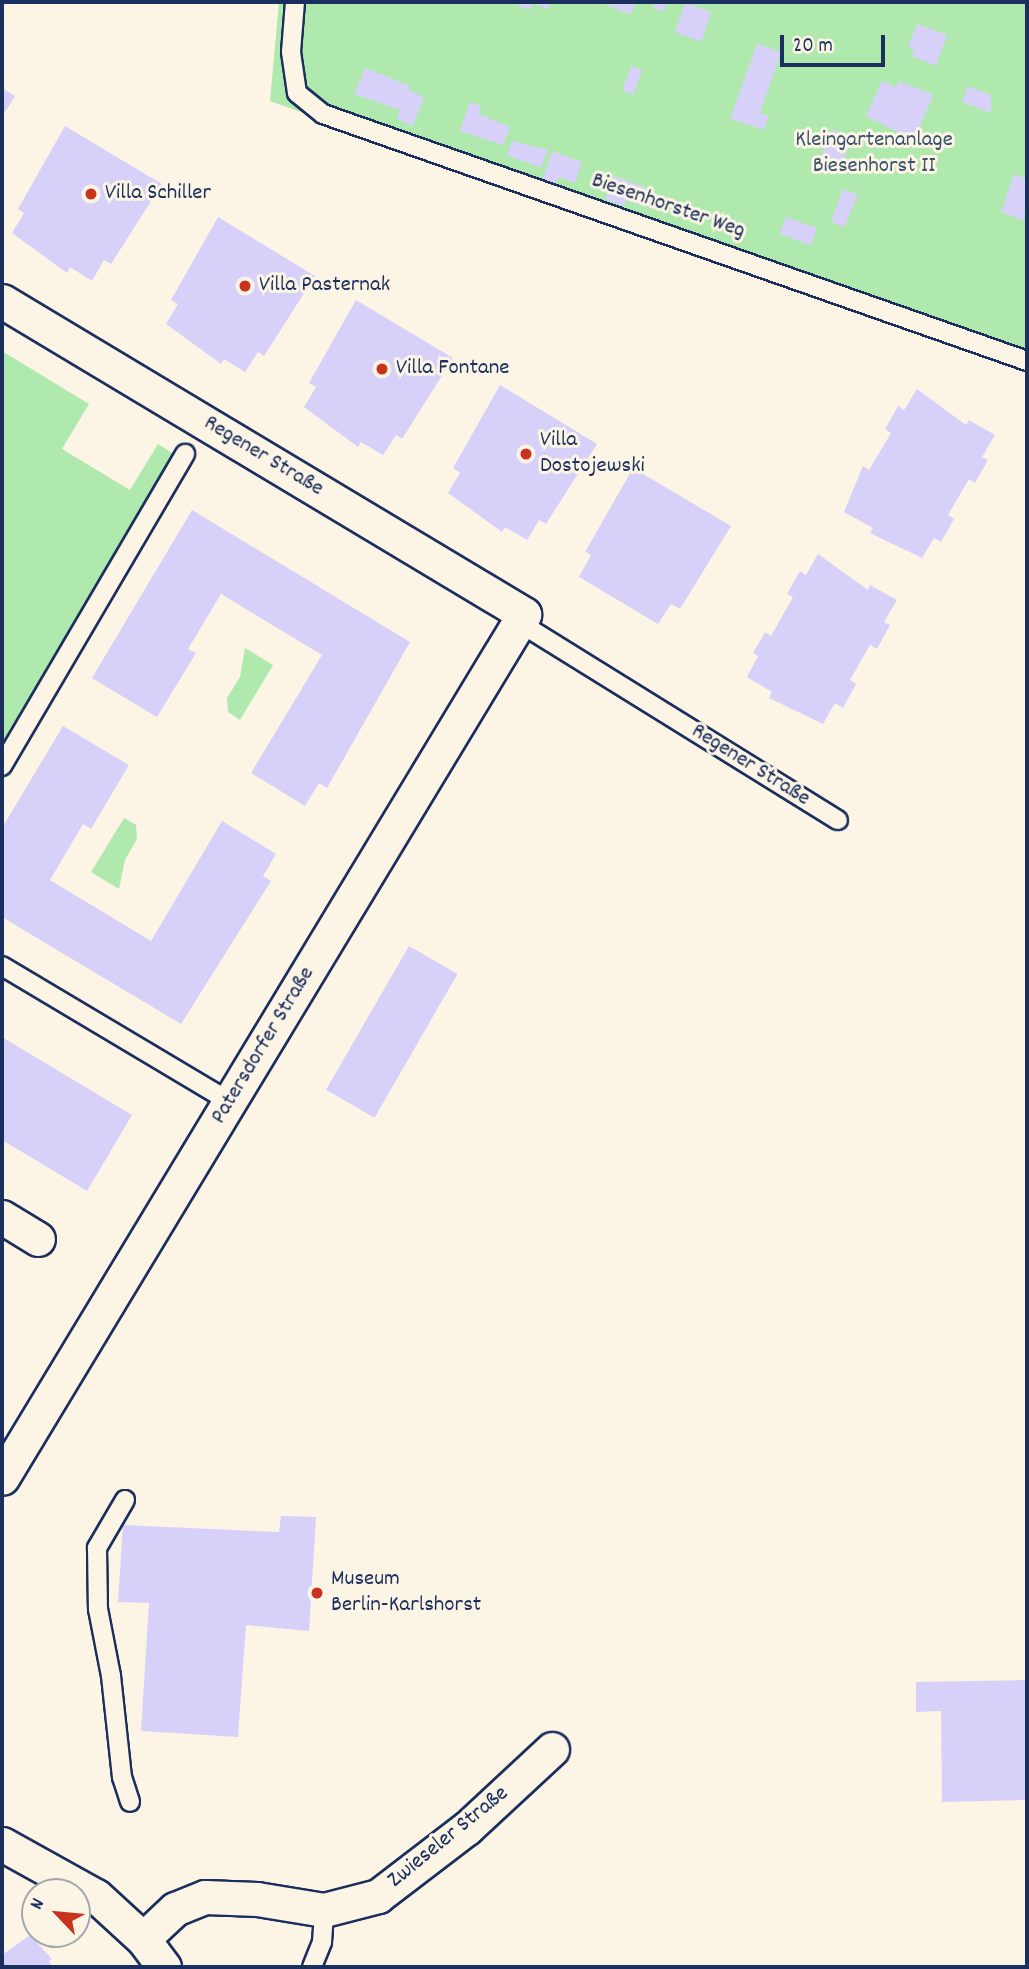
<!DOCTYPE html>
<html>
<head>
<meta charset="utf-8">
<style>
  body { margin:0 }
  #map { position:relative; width:1029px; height:1969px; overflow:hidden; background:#fcf5e5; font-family:Dekko,sans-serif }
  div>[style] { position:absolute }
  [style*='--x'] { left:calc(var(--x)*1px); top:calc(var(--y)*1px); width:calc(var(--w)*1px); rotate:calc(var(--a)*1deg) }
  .green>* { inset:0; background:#afe9ad }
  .building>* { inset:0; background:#d7d1fa; transform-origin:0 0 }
  .roads { filter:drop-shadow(2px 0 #1b2f5e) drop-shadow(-2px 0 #1b2f5e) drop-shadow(0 2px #1b2f5e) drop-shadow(0 -2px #1b2f5e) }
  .lane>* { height:18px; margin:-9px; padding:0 9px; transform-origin:9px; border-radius:9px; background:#fcf5e5 }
  .street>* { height:33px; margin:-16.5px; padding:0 16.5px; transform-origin:16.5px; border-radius:16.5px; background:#fcf5e5 }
  .dots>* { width:19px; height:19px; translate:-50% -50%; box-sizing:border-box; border:4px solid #fcf5e5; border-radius:50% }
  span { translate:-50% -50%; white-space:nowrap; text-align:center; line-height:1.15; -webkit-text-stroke:6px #fcf5e5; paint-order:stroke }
  .park-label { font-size:23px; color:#39546e }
  .poi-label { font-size:23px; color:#1b2f5e }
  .left { translate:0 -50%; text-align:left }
  .street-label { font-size:23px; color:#1b2f5e }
  .frame { position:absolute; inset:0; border:4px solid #1b2f5e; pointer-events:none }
  .north { position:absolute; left:21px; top:1878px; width:70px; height:70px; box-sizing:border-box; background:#fcf5e5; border:2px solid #a2a6af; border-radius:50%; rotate:296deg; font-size:19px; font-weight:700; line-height:28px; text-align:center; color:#1b2f5e }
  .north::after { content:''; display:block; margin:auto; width:24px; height:32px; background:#c8321e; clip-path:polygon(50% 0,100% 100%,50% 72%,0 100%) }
  .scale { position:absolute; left:780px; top:35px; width:105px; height:32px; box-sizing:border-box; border:4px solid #1b2f5e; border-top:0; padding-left:9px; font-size:21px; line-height:24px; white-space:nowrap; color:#1b2f5e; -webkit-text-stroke:5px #fcf5e5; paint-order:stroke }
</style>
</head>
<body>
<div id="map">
  <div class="green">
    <div style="clip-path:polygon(279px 2px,1027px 2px,1027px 370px,270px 101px)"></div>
    <div style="clip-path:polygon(2px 351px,89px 404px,62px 449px,130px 490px,158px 444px,180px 458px,2px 755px)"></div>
    <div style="clip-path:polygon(245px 648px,273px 665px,240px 720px,228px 712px,227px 698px,240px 677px)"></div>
    <div style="clip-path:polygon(124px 818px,136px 825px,137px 839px,125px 860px,119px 889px,91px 872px)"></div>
  </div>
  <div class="building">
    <div style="clip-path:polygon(509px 2px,550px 2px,548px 9px,532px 3px,530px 10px)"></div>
    <div style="clip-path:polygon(601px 2px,636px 2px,630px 15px)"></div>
    <div style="clip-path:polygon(655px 2px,667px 2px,663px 12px,653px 7px)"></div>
    <div style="left:685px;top:3px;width:28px;height:31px;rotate:19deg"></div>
    <div style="clip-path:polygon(917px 24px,947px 35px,936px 66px,912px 56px,914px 50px,908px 47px)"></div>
    <div style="clip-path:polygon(757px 44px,781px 52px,760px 113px,769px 116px,764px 130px,730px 119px)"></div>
    <div style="left:631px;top:66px;width:12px;height:26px;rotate:20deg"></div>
    <div style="clip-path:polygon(365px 68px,410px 86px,408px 90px,424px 97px,413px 126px,397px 119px,400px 110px,354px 94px)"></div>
    <div style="clip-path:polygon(882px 81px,896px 87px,899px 81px,933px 95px,914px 140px,866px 116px)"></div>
    <div style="clip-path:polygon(968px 86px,991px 95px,991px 113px,962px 102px)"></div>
    <div style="clip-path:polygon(2px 88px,15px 96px,2px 117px)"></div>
    <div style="clip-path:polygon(470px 102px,481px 106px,479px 114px,510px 127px,503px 145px,460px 131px)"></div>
    <div style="clip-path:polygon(65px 126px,162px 184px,111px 264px,104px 260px,92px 281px,70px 267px,67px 273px,12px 233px,24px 213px,18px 209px)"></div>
    <div style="left:832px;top:129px;width:22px;height:33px;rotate:22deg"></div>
    <div style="clip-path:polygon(512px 141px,548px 150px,541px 168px,507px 155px)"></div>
    <div style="clip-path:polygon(552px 151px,582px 162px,575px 183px,559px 177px,556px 183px,543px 179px)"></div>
    <div style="clip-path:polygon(1014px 174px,1025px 179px,1027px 174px,1024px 221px,1001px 212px)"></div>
    <div style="clip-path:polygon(614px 176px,650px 189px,643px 206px,626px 200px,624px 206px,605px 199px)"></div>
    <div style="clip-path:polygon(843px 189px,858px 195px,844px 227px,831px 222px)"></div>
    <div style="clip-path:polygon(218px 217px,315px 276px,264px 356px,258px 352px,245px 372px,224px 359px,221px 364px,166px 324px,178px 304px,171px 300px)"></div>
    <div style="left:786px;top:217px;width:33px;height:18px;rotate:20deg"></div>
    <div style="clip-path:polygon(356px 300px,453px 358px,402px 439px,396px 435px,383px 455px,361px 442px,358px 447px,304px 407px,316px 387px,309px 383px)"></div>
    <div style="clip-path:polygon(500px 385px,597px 444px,546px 524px,539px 520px,527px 540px,505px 527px,502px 532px,448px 493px,460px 473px,453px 468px)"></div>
    <div style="clip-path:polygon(917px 389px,966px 425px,969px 420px,995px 435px,982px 457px,988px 460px,975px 483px,969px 479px,948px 515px,954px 519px,941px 542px,934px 538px,922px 558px,870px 533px,873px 528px,844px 512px,863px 466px,869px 470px,891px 433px,885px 429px,898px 406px,904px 410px)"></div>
    <div style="clip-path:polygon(633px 468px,731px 526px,680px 609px,671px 604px,658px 624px,579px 577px,591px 555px,585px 552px)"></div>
    <div style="clip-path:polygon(192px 510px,410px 642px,327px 788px,319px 783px,305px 806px,251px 773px,322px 655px,221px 594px,188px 649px,196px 653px,157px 717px,92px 678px)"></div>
    <div style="clip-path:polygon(818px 554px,868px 590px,870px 585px,897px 600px,884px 622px,890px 625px,877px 649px,870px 645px,850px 680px,856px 684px,843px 708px,835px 703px,823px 724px,769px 698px,772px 692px,747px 677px,758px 656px,753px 653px,765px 632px,771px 636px,793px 597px,787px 594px,800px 571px,806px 575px)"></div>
    <div style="clip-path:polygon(63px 726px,129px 765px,91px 829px,83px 824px,50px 880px,151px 941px,222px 821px,276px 854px,263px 876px,271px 881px,181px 1024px,2px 917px,2px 828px)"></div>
    <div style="left:409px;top:946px;width:56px;height:166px;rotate:30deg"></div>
    <div style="clip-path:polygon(2px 1037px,132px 1115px,87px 1191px,2px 1140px)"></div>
    <div style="clip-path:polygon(281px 1516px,316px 1517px,309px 1631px,246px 1625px,238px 1737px,141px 1731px,149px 1603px,118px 1602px,123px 1525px,279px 1532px)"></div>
    <div style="clip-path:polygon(1027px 1680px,1027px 1800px,942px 1802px,941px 1711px,916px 1712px,916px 1682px)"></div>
    <div style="clip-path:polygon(30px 1935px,52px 1959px,49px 1961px,53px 1967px,2px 1967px,2px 1955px)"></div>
  </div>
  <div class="roads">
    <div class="lane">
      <div style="--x:295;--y:2;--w:50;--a:94.6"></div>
      <div style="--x:291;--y:52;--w:41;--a:81.7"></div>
      <div style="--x:297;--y:93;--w:33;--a:39"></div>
      <div style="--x:323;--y:114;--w:746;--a:19.33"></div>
      <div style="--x:520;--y:623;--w:374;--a:31.8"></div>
      <div style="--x:2;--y:766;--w:362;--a:-59.6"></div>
      <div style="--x:2;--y:966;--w:265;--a:30.8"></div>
      <div style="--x:125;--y:1500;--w:56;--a:120.3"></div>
      <div style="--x:97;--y:1548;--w:61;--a:89.1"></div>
      <div style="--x:98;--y:1609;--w:68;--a:79"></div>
      <div style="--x:111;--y:1676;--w:102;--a:83.8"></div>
      <div style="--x:122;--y:1777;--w:26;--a:72"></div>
      <div style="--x:312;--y:1967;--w:27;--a:-68"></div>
      <div style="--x:322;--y:1942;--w:32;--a:-86"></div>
    </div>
    <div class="street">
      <div style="--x:2;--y:301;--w:609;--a:30.95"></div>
      <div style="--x:524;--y:614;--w:1009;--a:121.14"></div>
      <div style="--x:2;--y:1217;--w:42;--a:31.4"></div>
      <div style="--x:2;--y:1844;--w:107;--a:29"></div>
      <div style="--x:96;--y:1896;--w:64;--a:42.5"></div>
      <div style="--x:143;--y:1939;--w:35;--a:53"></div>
      <div style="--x:143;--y:1939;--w:44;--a:-43.2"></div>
      <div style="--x:175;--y:1909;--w:32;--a:-22"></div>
      <div style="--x:205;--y:1897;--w:52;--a:2.2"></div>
      <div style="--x:257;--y:1899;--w:68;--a:9.3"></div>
      <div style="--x:324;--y:1910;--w:56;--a:-14.5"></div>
      <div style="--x:378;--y:1896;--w:112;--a:-37.4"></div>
      <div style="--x:467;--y:1828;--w:116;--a:-42.9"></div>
    </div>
  </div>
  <div class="dots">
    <div style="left:91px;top:194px;background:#c8321e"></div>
    <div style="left:245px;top:286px;background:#c8321e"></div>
    <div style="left:382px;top:369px;background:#c8321e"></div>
    <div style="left:526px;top:454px;background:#c8321e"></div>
    <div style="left:317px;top:1593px;background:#c8321e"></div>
  </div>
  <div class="park-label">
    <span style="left:874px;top:154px">Kleingartenanlage<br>Biesenhorst II</span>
  </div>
  <div class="poi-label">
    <span class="left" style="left:105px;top:194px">Villa Schiller</span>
    <span class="left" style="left:259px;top:286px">Villa Pasternak</span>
    <span class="left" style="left:396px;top:369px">Villa Fontane</span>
    <span class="left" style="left:540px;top:454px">Villa<br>Dostojewski</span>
    <span class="left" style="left:331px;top:1593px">Museum<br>Berlin-Karlshorst</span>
  </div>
  <div class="street-label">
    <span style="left:668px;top:207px;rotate:19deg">Biesenhorster Weg</span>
    <span style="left:263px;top:457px;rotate:31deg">Regener Straße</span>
    <span style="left:750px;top:766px;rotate:32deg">Regener Straße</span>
    <span style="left:264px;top:1046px;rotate:-59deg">Patersdorfer Straße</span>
    <span style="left:449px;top:1838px;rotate:-39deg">Zwieseler Straße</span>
  </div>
  <div class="frame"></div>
  <div class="north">N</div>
  <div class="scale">20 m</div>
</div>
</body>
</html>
